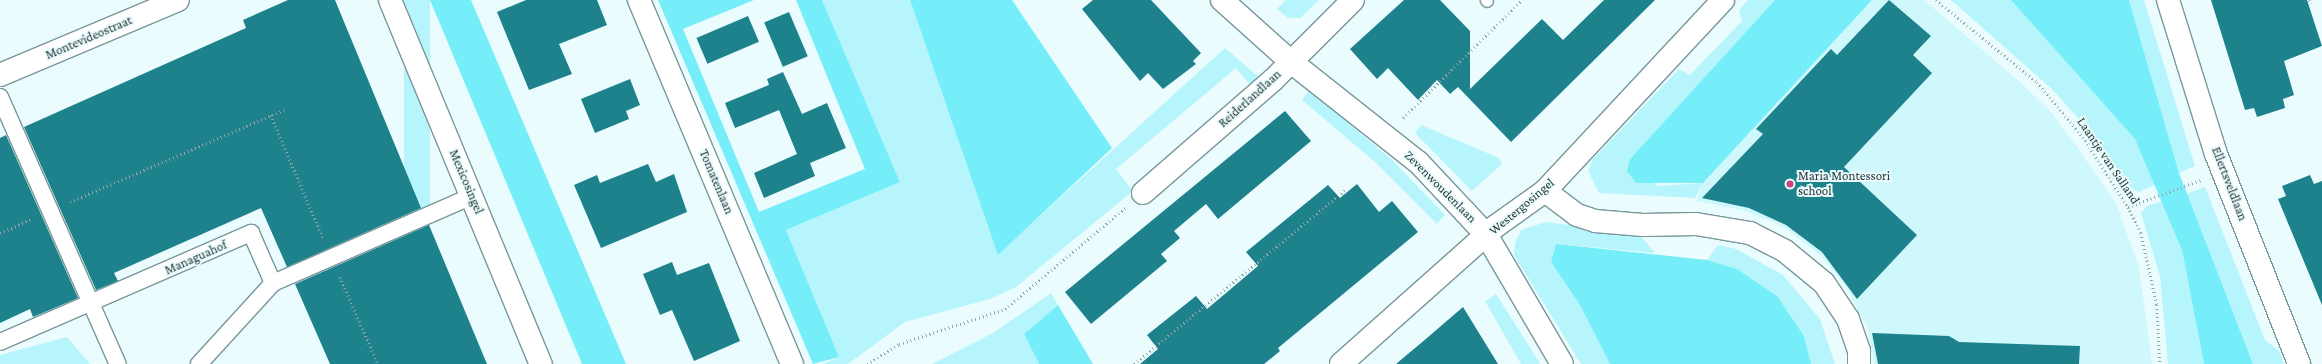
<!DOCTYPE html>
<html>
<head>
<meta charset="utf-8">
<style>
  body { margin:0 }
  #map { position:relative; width:2322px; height:364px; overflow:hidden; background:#eafcfe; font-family:"Crimson Pro",serif }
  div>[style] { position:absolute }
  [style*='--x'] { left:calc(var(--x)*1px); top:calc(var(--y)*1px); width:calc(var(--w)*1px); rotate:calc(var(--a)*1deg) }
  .built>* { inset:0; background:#cff8fc }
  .green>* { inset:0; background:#b7f5fc; transform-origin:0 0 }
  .water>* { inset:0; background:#75eefa }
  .building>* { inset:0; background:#1d828c; transform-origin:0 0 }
  .path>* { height:2.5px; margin-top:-1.25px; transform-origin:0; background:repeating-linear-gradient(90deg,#95a4a6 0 1px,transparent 0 4px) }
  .roads { filter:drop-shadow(1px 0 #7a979a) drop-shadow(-1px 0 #7a979a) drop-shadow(0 1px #7a979a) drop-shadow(0 -1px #7a979a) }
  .service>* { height:11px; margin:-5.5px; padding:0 5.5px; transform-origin:5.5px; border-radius:5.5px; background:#fff }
  .pedestrian>* { height:16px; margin:-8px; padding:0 8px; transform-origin:8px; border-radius:8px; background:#fff }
  .minor>* { height:22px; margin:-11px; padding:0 11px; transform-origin:11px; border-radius:11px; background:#fff }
  .dots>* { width:11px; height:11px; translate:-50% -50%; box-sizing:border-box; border:2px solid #eafcfe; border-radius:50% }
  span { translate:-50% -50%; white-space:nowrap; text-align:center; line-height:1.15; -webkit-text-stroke:4px #eafcfe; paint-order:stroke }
  .street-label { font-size:13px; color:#283435 }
  .poi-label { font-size:13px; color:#283435 }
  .left { translate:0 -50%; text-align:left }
</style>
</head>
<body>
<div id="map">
  <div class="built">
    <div style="clip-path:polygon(1872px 0,1924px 0,2020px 82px,2050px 111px,2079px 150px,2116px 203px,2139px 267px,2152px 364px,1874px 364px,1868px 329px,1845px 285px,1820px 255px,1785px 228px,1746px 211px,1696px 201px,1703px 183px)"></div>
  </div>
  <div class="green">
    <div style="left:404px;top:0;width:26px;height:395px"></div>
    <div style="clip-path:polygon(822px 0,910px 0,998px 254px,1225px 48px,1260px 78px,1251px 86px,1236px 68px,1116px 169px,1133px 191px,1016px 287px,990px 299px,905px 322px,848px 364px,823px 364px,839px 357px,786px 230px,900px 182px)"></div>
    <div style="clip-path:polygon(1286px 0,1319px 0,1300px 18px,1288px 18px,1277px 9px)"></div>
    <div style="clip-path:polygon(1748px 0,1775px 0,1630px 159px,1657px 186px,1703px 183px,1695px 198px,1599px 193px,1588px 171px,1593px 159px,1679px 69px,1690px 75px,1742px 21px,1739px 10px)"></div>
    <div style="clip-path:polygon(1951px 0,2011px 0,2135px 139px,2156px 184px,2139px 192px,2131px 188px,2094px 136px,2052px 89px)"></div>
    <div style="clip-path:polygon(2129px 0,2144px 0,2195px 166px,2179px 173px)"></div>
    <div style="clip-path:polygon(1309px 90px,1392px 160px,1445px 215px,1437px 224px,1375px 162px,1302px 100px)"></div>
    <div style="clip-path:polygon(1421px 125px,1499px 158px,1502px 164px,1472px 191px,1415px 133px)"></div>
    <div style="clip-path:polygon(2205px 187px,2265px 340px,2279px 351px,2284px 364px,2253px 364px,2187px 194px)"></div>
    <div style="clip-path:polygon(2163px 201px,2182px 250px,2204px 364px,2168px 364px,2160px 276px,2141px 213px,2147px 206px)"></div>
    <div style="clip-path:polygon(1546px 222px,1639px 234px,1655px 253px,1556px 244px,1551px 262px,1580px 305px,1610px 364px,1581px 364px,1514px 255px,1515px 243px,1521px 230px)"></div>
    <div style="clip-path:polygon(1718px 245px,1736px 249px,1783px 275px,1820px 319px,1835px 364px,1811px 364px,1804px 336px,1737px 269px,1707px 260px)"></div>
    <div style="clip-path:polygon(1051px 293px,1058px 305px,1024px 334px,1039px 364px,932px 364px,993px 333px)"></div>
    <div style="clip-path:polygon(1496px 294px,1536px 357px,1540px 364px,1521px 364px,1485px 301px)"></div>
    <div style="clip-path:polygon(67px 337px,90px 364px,0 364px,0 355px)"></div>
  </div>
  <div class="water">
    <div style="clip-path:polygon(430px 0,471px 0,626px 364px,582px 364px)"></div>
    <div style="clip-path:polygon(658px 0,754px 0,683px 29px,759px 212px,865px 169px,796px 0,822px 0,900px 182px,786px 230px,839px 357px,813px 364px)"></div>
    <div style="clip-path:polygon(910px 0,1012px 0,1112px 148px,998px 255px)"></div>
    <div style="clip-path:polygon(1775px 0,1872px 0,1703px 183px,1636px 183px,1627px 171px,1630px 159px)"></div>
    <div style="clip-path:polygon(2011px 0,2129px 0,2179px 173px,2253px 364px,2204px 364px,2182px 250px,2135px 139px)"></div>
    <div style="clip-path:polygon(1556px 244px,1707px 260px,1737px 269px,1777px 296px,1804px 336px,1811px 364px,1610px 364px,1580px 305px,1551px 262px)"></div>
    <div style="clip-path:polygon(1058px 305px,1093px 364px,1039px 364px,1024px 334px)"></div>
  </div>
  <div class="building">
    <div style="clip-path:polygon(288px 0,335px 0,421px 208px,287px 267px,261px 208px,114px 273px,118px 281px,96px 290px,24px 127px,246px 28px,243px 20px)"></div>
    <div style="clip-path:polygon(526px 0,597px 0,607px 25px,559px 44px,572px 74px,529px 90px,497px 12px)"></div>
    <div style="clip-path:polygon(1093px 0,1151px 0,1201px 53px,1193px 61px,1196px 64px,1163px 89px,1148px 73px,1140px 81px,1082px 9px)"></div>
    <div style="clip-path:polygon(1404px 0,1440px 0,1470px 31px,1470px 89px,1542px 19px,1563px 40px,1604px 0,1655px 0,1511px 142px,1458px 87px,1450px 94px,1437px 80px,1418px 100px,1388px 68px,1377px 79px,1350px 49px)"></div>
    <div style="clip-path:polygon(1889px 0,1931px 36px,1913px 55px,1932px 73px,1844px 167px,1917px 235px,1857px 299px,1822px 252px,1786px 225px,1749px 208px,1702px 198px,1763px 134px,1756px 129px,1831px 49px,1837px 55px)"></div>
    <div style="clip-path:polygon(2211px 0,2307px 0,2322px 46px,2284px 61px,2294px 95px,2283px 99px,2285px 108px,2257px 117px,2254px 108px,2245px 110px)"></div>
    <div style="left:789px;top:12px;width:48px;height:27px;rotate:67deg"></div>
    <div style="left:748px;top:16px;width:28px;height:56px;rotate:67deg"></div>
    <div style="clip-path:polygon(783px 72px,802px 114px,827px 103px,846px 148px,810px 163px,815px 176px,764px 198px,754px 173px,797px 154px,779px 110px,735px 128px,725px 103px,769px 85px,767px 79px)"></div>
    <div style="clip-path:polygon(630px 79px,640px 105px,626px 111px,629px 119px,595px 133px,581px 99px)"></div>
    <div style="clip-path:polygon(1285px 111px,1311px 141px,1218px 219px,1206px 204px,1174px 231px,1180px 238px,1161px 254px,1167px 261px,1091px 324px,1065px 292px)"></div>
    <div style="clip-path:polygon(6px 135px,78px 298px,33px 317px,30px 309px,0 323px,0 138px)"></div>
    <div style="clip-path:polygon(648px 164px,656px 182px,674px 174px,687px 212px,601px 248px,574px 185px,597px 175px,600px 183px)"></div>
    <div style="clip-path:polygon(2310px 175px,2314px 184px,2322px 181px,2322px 305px,2278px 199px,2286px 196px,2282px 186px)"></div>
    <div style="clip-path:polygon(1357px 184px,1379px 212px,1392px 201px,1418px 232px,1278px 348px,1280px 351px,1264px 364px,1140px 364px,1158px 349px,1147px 335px,1196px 296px,1207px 309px,1258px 266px,1246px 252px,1328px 185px,1340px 198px)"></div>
    <div style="clip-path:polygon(429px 225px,487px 364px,330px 364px,295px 284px)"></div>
    <div style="clip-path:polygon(672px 262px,677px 275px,709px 263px,740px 341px,694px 361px,672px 310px,660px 315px,643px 274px)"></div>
    <div style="clip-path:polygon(1463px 307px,1498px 364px,1396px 364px,1427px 338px)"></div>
    <div style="clip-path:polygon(1872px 333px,1949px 336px,1959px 342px,2080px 346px,2079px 364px,1878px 364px)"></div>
  </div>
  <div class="path">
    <div style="--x:1936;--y:0;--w:130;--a:39.1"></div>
    <div style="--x:2037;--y:82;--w:72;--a:50.1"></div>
    <div style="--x:2083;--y:137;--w:83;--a:57.3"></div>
    <div style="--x:2128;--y:207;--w:29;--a:63"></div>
    <div style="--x:2141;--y:233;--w:74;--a:77.5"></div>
    <div style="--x:2157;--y:305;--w:59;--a:87.1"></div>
    <div style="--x:2309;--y:0;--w:4;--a:63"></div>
    <div style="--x:271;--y:115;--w:134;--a:67.1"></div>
    <div style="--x:1403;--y:118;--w:168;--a:-44.8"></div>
    <div style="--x:70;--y:202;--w:233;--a:-23.3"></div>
    <div style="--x:2128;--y:207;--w:78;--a:-20.3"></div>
    <div style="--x:0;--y:233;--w:34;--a:-24"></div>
    <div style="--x:340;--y:277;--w:95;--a:66.4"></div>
    <div style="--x:867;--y:364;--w:38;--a:-32"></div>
    <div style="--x:899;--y:344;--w:112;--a:-18.3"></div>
    <div style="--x:1005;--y:309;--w:157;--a:-40.1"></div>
    <div style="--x:1134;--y:364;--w:273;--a:-39.5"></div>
  </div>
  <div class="roads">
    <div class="service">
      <div style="--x:1486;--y:0;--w:1;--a:45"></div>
    </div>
    <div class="pedestrian">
      <div style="--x:0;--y:97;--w:292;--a:66.2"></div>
      <div style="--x:273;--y:283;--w:217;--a:-23.6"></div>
      <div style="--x:0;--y:342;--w:274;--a:-23.5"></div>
      <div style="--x:251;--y:233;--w:55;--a:66.3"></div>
      <div style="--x:273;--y:283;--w:110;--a:132.4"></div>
    </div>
    <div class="minor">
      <div style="--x:390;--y:0;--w:394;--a:67.5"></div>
      <div style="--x:639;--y:0;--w:395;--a:67.2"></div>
      <div style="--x:1222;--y:0;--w:91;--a:41.9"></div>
      <div style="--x:1290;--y:61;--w:163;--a:38.3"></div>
      <div style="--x:1418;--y:162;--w:69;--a:46.8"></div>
      <div style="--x:1465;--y:212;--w:33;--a:47"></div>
      <div style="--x:1487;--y:236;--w:148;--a:59.6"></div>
      <div style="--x:2168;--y:0;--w:161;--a:72.7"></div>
      <div style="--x:2216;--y:154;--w:226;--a:68.4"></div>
      <div style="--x:0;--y:75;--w:193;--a:-22.8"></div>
      <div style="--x:1545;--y:191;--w:40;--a:37"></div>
      <div style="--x:1577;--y:215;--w:19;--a:18"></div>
      <div style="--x:1595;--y:221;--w:48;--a:4.8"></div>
      <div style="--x:1643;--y:225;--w:53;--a:-1.1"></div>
      <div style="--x:1696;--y:224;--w:55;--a:9.5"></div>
      <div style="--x:1750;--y:233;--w:39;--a:27"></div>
      <div style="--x:1785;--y:251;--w:50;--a:39.4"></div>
      <div style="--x:1824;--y:283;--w:43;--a:56.3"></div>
      <div style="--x:1848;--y:319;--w:34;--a:71"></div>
      <div style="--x:1859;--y:351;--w:13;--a:90"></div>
      <div style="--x:1143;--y:193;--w:172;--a:-41"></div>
      <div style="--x:1273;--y:80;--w:113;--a:-45"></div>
      <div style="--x:1341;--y:364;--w:208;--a:-41.7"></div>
      <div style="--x:1496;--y:226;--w:60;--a:-35.5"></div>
      <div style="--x:1545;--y:191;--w:261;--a:-47"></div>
    </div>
  </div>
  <div class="dots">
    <div style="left:1790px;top:184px;background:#c94384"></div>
  </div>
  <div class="street-label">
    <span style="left:89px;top:38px;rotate:-23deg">Montevideostraat</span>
    <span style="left:1250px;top:99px;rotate:-42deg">Reiderlandlaan</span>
    <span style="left:2108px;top:161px;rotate:56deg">Laantje van Salland</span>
    <span style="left:466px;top:182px;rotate:67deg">Mexicosingel</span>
    <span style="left:716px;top:182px;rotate:67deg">Tomatenlaan</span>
    <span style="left:2229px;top:184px;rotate:69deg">Ellertsveldlaan</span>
    <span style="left:1440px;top:187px;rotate:45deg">Zevenwoudenlaan</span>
    <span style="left:1522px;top:207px;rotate:-40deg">Westergosingel</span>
    <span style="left:196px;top:258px;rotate:-24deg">Managuahof</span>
  </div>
  <div class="poi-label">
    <span class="left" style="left:1798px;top:184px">Maria Montessori<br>school</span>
  </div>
</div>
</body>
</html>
